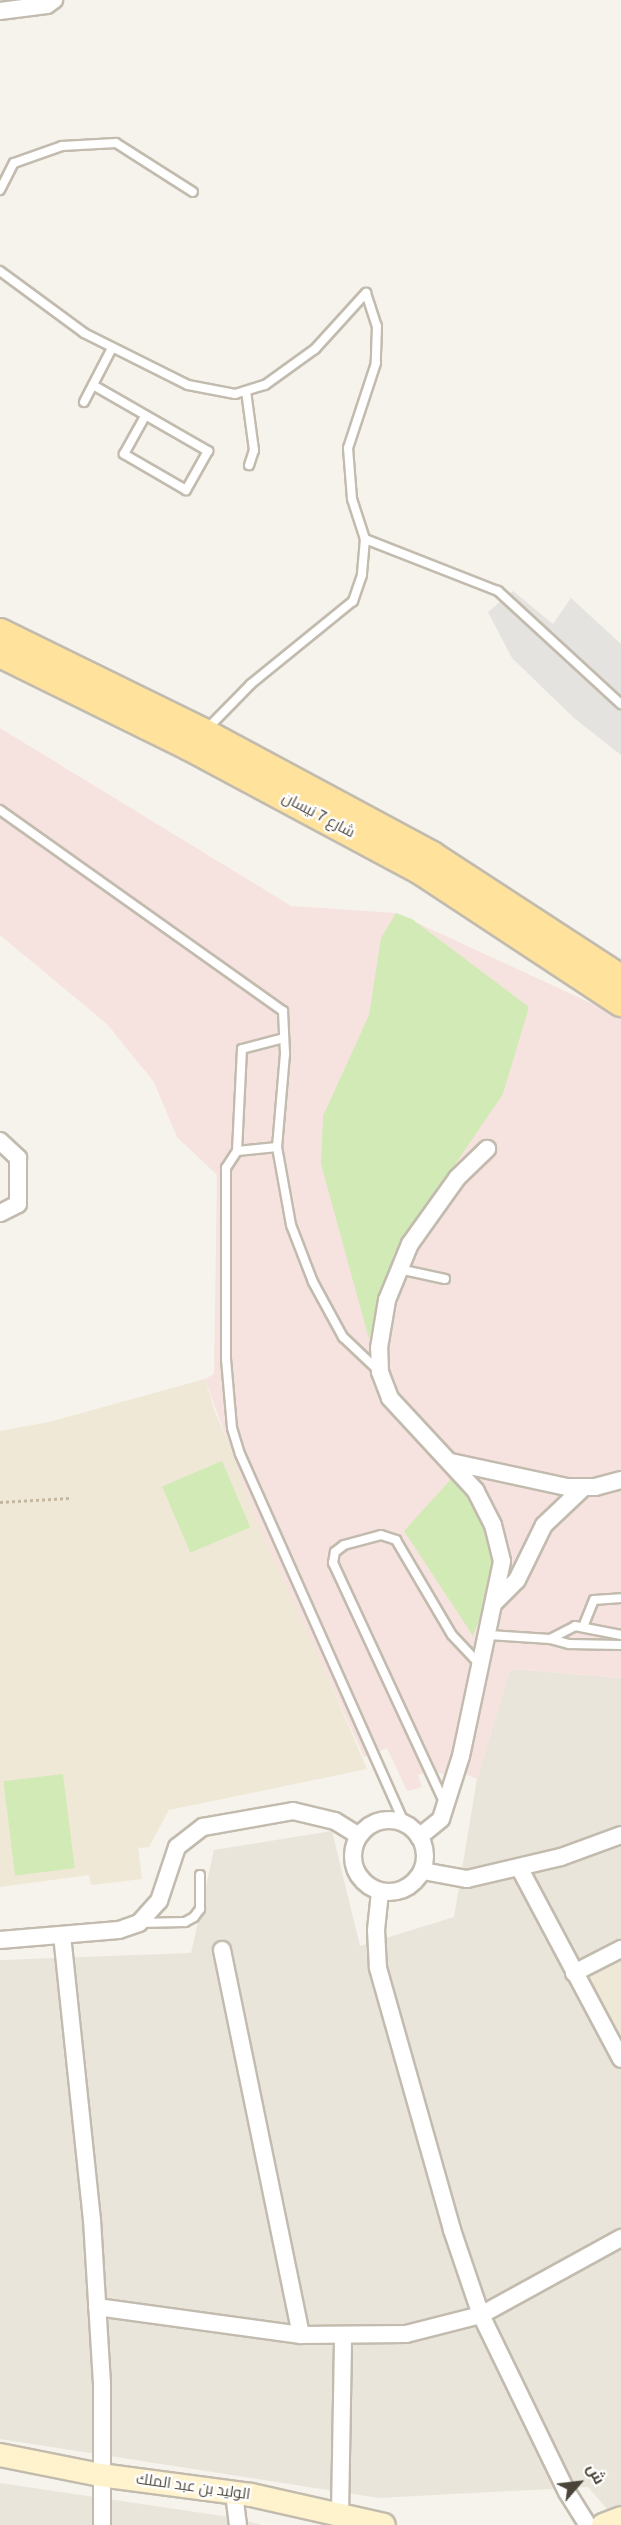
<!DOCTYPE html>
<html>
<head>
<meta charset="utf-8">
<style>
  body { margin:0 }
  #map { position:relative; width:621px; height:2525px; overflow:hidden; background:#f6f3ec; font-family:Overpass,Cairo,sans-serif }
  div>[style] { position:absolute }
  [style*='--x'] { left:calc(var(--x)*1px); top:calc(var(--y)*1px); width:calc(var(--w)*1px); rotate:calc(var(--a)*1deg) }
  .residential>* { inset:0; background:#eae5da }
  .education>* { inset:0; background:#efe8d6 }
  .medical>* { inset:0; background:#f6e3e0 }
  .green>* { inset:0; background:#d2eab5; transform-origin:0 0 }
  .parking>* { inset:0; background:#e5e3e0 }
  .path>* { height:3px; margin-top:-1.5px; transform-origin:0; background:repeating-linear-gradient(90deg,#c4b79f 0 3px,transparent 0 6px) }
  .roads { filter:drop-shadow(2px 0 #c2bbae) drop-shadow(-2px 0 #c2bbae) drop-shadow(0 2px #c2bbae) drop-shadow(0 -2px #c2bbae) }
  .lane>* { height:8px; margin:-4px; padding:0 4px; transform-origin:4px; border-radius:4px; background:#fff }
  .street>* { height:16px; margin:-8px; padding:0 8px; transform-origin:8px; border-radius:8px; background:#fff }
  .street>.ring { margin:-8px; padding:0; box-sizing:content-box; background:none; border:16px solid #fff; border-radius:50% }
  .secondary>* { height:22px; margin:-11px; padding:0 11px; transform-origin:11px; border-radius:11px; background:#fff3cd }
  .primary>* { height:26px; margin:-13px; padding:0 13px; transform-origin:13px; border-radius:13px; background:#ffe39c }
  span { translate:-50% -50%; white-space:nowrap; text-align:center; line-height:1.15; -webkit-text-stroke:4.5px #fff; paint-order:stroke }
  .street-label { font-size:15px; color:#4b4439 }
  .north { position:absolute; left:549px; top:2453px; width:60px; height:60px; -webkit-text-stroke:4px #fff; paint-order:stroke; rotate:62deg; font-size:16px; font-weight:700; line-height:24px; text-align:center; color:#4b4439 }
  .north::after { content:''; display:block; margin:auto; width:21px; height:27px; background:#4b4439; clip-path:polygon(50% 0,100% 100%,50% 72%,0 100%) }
</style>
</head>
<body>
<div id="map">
  <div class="residential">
    <div style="clip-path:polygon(510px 1669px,621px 1678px,621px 2525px,588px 2487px,379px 2498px,0 2439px,0 1960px,191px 1953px,214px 1850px,332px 1831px,360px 1946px,454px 1917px,477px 1779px)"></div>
    <div style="clip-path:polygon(0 2483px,236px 2518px,262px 2525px,0 2525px)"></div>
  </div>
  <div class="education">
    <div style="clip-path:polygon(205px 1379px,215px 1412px,367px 1769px,169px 1810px,149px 1847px,138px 1848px,142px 1879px,91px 1885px,89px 1875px,0 1887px,0 1431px,49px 1422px)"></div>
    <div style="clip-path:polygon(621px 1961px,621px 2048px,585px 1980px)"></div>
  </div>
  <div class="medical">
    <div style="clip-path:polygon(0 728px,291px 906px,396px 913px,621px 1017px,621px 1678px,510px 1669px,477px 1779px,451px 1768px,449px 1775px,429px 1771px,418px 1775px,422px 1787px,407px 1791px,387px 1748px,364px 1757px,254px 1515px,205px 1379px,214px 1374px,217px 1175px,177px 1137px,154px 1082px,107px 1024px,0 935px)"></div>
  </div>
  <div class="green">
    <div style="clip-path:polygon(396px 913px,412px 919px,529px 1007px,503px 1094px,394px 1254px,369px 1339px,321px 1164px,323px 1116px,369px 1015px,381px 938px)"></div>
    <div style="left:222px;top:1461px;width:72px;height:65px;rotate:67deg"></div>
    <div style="clip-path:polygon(452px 1478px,472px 1499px,491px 1542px,493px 1583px,473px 1636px,404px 1531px)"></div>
    <div style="left:63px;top:1774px;width:95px;height:60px;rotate:83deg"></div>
  </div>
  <div class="parking">
    <div style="clip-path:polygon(513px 591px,553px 624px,571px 598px,621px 644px,621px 755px,574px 718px,512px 658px,488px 612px)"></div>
  </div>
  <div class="path">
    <div style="--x:0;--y:1502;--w:69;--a:-3.3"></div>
  </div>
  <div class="roads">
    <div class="lane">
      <div style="--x:0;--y:190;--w:30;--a:-63"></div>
      <div style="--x:14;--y:163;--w:51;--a:-19.5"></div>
      <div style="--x:62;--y:146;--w:54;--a:-3.2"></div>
      <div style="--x:116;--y:143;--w:91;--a:32.5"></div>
      <div style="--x:0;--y:271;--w:104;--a:36.4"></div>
      <div style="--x:84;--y:333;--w:116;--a:26.6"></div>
      <div style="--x:188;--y:385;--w:48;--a:10.8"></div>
      <div style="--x:235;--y:394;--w:31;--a:-17"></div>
      <div style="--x:265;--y:385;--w:62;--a:-35.8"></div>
      <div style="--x:315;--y:349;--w:76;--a:-47.7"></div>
      <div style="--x:366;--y:293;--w:35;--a:72"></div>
      <div style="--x:377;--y:326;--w:37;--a:92"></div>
      <div style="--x:376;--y:363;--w:89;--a:108.2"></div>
      <div style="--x:348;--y:448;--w:51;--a:85.5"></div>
      <div style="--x:352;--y:499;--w:42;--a:72"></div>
      <div style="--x:365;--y:539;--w:36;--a:95"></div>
      <div style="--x:362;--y:575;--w:28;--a:109"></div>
      <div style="--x:353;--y:601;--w:132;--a:140.9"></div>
      <div style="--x:251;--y:684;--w:66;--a:134.4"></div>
      <div style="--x:93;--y:385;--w:133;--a:29.9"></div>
      <div style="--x:208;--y:451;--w:45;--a:119.4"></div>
      <div style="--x:186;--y:490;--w:72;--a:-149.9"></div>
      <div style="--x:124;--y:454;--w:41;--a:-60.9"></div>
      <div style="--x:246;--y:391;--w:60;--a:82.3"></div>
      <div style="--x:254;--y:450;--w:16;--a:108"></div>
      <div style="--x:84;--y:402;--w:61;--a:-62.6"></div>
      <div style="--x:365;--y:539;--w:143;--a:21.4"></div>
      <div style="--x:498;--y:591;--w:167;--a:42.6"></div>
      <div style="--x:0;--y:810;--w:347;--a:35.4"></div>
      <div style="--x:283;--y:1011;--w:43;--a:87.3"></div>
      <div style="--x:285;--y:1054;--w:93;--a:94.9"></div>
      <div style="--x:277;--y:1147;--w:79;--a:79.8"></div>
      <div style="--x:291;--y:1225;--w:61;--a:68.9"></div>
      <div style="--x:313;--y:1282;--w:63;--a:61.4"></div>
      <div style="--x:343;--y:1337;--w:51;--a:43.4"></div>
      <div style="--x:277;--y:1147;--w:40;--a:174.3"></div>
      <div style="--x:237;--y:1151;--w:20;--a:123"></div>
      <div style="--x:226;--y:1168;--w:191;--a:90"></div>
      <div style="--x:226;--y:1359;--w:69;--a:85"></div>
      <div style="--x:232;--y:1428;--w:27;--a:73"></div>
      <div style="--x:240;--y:1454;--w:404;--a:66"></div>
      <div style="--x:237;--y:1151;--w:102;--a:-87.2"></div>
      <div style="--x:242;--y:1049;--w:43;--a:-14.7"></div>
      <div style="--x:399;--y:1269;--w:47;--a:12.3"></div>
      <div style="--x:583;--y:1627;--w:29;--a:-68"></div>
      <div style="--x:594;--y:1600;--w:27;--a:-4"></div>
      <div style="--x:489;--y:1635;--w:61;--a:3.8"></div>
      <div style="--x:550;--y:1639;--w:28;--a:-27"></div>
      <div style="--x:575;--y:1626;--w:47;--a:11.1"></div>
      <div style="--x:550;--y:1639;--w:20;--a:15"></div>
      <div style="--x:569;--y:1644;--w:52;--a:1.1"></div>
      <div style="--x:445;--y:1804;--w:266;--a:-114.9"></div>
      <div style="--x:333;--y:1563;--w:11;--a:-80"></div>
      <div style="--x:335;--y:1552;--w:11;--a:-38"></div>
      <div style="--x:344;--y:1545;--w:38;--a:-15"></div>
      <div style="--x:381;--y:1535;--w:16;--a:18"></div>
      <div style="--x:396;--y:1540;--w:110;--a:59.5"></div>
      <div style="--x:452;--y:1635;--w:44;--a:46.8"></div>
      <div style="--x:139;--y:1923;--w:46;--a:-1.2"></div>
      <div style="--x:185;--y:1922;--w:10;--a:-29"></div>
      <div style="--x:194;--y:1917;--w:10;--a:-53"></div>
      <div style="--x:200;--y:1909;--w:34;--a:-90"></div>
    </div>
    <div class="street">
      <div style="--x:0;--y:11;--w:47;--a:-7.3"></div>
      <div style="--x:47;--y:5;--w:9;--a:-36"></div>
      <div style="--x:0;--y:1141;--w:25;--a:43"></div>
      <div style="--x:18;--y:1158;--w:46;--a:90"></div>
      <div style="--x:18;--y:1204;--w:20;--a:153"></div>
      <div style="--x:451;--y:1462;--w:119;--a:12.2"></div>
      <div style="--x:567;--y:1487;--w:28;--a:0"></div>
      <div style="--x:595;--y:1487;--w:27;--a:-15"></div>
      <div style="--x:495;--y:1602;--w:31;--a:-45"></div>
      <div style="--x:517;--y:1580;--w:61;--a:-63.9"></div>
      <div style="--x:544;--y:1525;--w:54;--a:-43.5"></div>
      <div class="ring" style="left:353px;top:1820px;width:56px;height:56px"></div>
      <div style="--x:419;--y:1837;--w:28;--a:-39"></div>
      <div style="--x:441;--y:1819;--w:66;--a:-72.4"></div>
      <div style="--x:461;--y:1756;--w:199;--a:-78.1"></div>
      <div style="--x:502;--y:1561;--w:37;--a:-104"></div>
      <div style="--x:493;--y:1525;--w:38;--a:-117"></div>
      <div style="--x:476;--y:1491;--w:127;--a:-132.8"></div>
      <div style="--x:390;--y:1398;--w:28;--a:-111"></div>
      <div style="--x:380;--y:1372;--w:24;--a:-92"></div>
      <div style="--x:379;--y:1348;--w:49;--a:-80.5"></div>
      <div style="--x:387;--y:1300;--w:61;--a:-67.7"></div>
      <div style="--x:410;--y:1244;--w:81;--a:-54.5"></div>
      <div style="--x:457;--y:1178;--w:42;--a:-44"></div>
      <div style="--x:520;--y:1869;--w:215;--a:62"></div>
      <div style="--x:423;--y:1871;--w:45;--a:10.3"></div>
      <div style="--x:467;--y:1879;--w:97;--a:-13.2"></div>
      <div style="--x:561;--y:1857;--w:64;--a:-20.1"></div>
      <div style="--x:380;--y:1892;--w:38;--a:96"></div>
      <div style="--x:376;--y:1930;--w:38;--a:87"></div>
      <div style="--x:378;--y:1968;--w:272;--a:74.2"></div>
      <div style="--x:452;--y:2230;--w:90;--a:71.2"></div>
      <div style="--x:481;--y:2315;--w:197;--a:64.1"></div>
      <div style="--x:567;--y:2492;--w:39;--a:58"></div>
      <div style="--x:62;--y:1935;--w:287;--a:84"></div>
      <div style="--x:92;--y:2220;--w:163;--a:86.5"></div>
      <div style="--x:102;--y:2383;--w:142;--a:90"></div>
      <div style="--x:0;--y:1940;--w:119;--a:-4.8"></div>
      <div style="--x:119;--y:1930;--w:21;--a:-19"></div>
      <div style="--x:139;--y:1923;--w:30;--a:-48"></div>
      <div style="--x:159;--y:1901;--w:57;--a:-71.6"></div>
      <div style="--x:177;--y:1847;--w:33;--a:-38"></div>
      <div style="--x:203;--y:1827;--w:91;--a:-10.1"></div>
      <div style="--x:293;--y:1811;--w:43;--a:13.4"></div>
      <div style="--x:335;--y:1821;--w:28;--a:32"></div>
      <div style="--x:222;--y:1950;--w:393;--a:78.4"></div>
      <div style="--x:574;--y:1973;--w:53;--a:-27.1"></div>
      <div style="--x:97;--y:2307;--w:206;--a:7.8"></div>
      <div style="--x:301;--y:2335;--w:105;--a:-0.5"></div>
      <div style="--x:406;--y:2334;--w:77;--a:-14.2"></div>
      <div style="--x:481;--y:2315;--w:160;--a:-28.8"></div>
      <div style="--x:234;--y:2493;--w:32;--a:83"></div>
      <div style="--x:340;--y:2514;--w:179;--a:-89"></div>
    </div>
    <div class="secondary">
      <div style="--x:0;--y:2455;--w:102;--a:11.3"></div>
      <div style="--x:100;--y:2475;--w:152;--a:7.5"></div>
      <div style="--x:251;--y:2495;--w:136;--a:12.7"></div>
      <div style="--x:603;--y:2525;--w:19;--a:-21"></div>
    </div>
    <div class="primary">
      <div style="--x:0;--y:632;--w:227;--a:26.1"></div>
      <div style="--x:204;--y:732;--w:259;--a:28.3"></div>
      <div style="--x:432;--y:855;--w:225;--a:33.1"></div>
      <div style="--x:0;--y:654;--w:211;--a:26.2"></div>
      <div style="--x:189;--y:747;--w:264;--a:28.2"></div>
      <div style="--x:422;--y:872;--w:238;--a:33.4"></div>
    </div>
  </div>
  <div class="street-label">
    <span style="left:318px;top:816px;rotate:28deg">شارع 7 نيسان</span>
    <span style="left:193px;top:2488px;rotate:8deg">الوليد بن عبد الملك</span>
  </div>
  <div class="north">ش</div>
</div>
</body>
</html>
